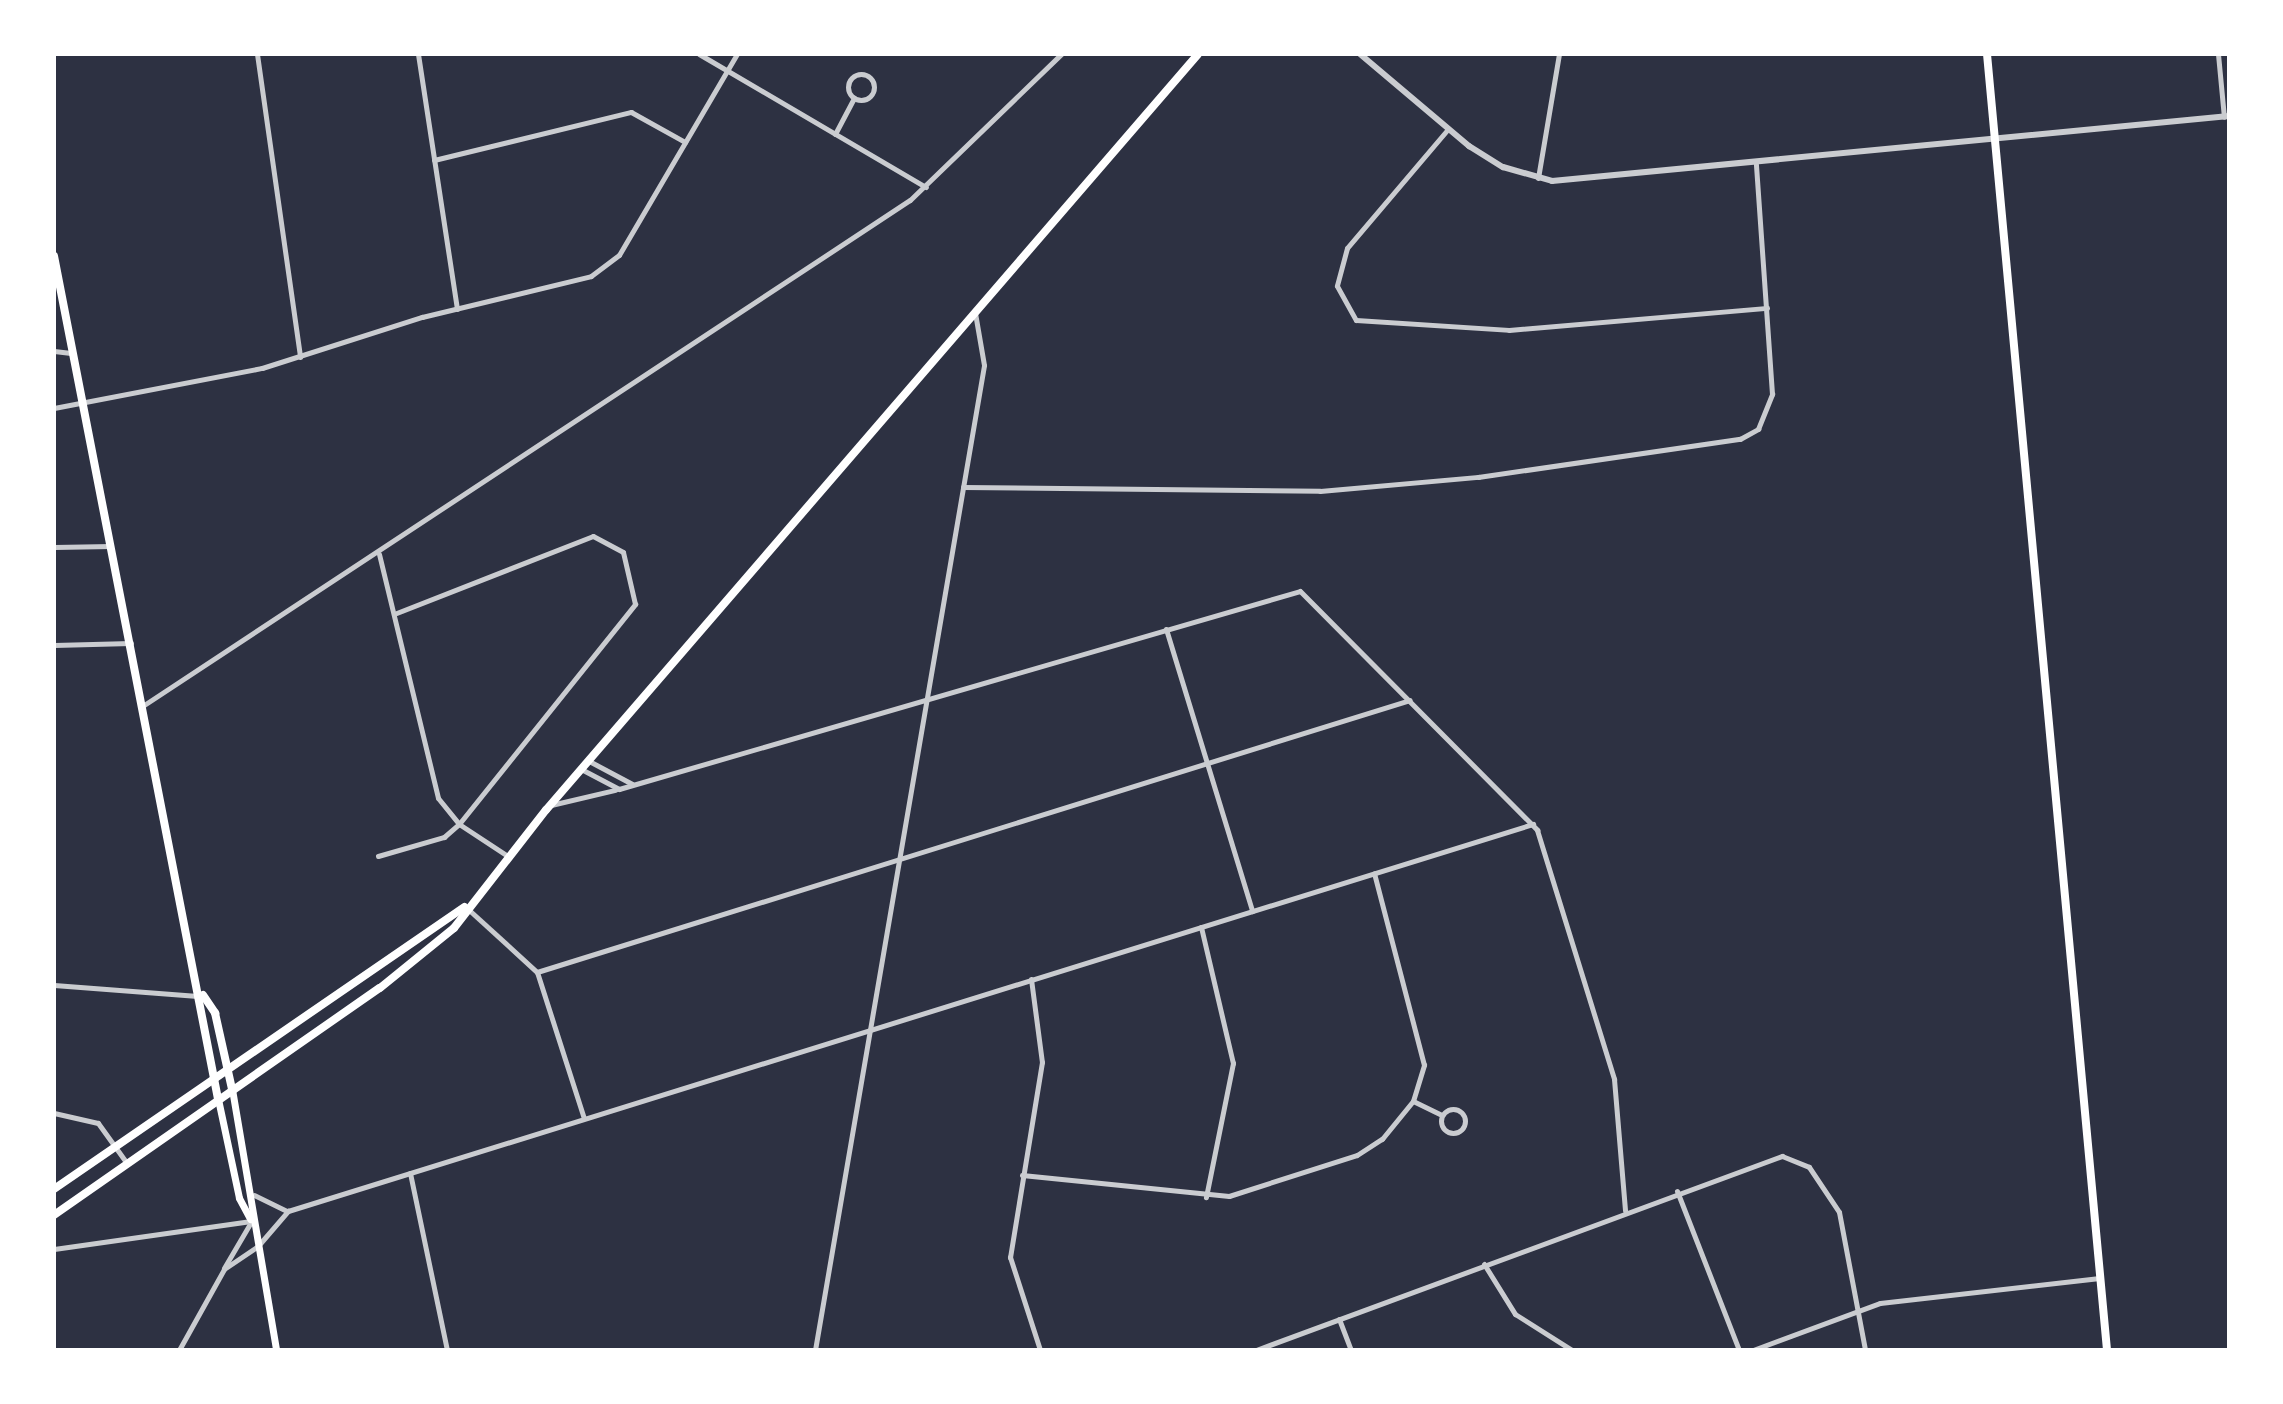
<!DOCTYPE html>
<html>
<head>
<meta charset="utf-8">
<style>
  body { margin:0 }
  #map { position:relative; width:2283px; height:1404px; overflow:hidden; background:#2d3142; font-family:Rubik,sans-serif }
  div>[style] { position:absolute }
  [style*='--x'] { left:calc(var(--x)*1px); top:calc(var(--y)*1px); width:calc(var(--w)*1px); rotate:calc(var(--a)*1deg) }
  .minor>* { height:5px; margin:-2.5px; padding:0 2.5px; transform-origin:2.5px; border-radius:2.5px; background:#caccd0 }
  .minor>.ring { margin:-2.5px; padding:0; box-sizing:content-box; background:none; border:5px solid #caccd0; border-radius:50% }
  .tertiary>* { height:6px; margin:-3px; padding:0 3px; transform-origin:3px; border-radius:3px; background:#caccd0 }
  .secondary>* { height:7px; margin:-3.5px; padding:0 3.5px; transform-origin:3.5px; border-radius:3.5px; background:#fff }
  .primary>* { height:8px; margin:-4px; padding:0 4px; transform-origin:4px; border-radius:4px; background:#fff }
  .trunk>* { height:8px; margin:-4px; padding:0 4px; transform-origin:4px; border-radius:4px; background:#fff }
  span { translate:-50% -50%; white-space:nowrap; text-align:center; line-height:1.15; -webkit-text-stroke:7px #fff; paint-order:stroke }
  .frame { position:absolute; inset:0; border:56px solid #fff; pointer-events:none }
</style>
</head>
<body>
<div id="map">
  <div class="minor">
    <div style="--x:257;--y:54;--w:306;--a:81.9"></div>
    <div style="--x:418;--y:54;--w:258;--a:81.3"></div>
    <div style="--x:699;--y:54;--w:263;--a:30.4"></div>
    <div style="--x:2218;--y:54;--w:63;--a:84.6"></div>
    <div class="ring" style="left:848px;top:74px;width:21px;height:21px"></div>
    <div style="--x:1448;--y:129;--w:156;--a:130.3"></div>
    <div style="--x:1347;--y:248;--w:39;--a:105"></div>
    <div style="--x:1337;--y:286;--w:39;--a:61"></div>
    <div style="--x:1356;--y:320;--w:153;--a:3.7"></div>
    <div style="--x:1509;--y:330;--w:259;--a:-4.9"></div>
    <div style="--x:835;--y:134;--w:41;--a:-62.2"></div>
    <div style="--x:434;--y:160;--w:203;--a:-13.7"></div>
    <div style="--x:631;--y:112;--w:62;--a:29.1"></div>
    <div style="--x:1538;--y:178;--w:126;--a:-80.4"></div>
    <div style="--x:54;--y:351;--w:17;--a:7"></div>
    <div style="--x:54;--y:408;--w:212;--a:-10.9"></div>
    <div style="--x:262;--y:368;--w:168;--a:-17.7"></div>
    <div style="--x:422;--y:317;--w:174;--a:-13.6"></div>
    <div style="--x:591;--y:276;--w:35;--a:-37"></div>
    <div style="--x:619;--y:255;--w:233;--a:-59.6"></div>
    <div style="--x:963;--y:487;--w:357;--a:0.6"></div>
    <div style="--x:1320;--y:491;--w:159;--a:-5.1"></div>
    <div style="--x:1478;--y:477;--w:265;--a:-8.3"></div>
    <div style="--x:1740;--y:439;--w:21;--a:-29"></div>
    <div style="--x:1758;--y:429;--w:38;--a:-68"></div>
    <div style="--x:1772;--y:394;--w:231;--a:-94"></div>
    <div style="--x:54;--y:547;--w:57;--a:-1"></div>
    <div style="--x:379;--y:554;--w:251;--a:76.4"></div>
    <div style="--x:438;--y:798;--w:33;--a:51"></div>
    <div style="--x:459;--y:824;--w:282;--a:-51.3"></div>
    <div style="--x:635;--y:604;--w:53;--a:-103"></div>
    <div style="--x:623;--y:552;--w:34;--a:-152"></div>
    <div style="--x:593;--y:536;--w:211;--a:158.6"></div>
    <div style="--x:1166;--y:629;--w:295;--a:73"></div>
    <div style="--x:54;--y:645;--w:77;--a:-1.5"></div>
    <div style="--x:144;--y:705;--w:917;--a:-33.4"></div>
    <div style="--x:910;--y:200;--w:210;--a:-44"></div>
    <div style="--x:589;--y:761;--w:49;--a:28.1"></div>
    <div style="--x:581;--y:769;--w:43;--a:27.8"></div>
    <div style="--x:619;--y:789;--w:709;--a:-16.21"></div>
    <div style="--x:1300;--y:591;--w:337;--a:45.2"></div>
    <div style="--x:1537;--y:830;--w:261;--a:72.8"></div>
    <div style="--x:1614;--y:1079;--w:132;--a:85.2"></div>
    <div style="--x:551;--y:805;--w:66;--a:-13.2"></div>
    <div style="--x:378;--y:856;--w:69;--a:-16.1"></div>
    <div style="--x:444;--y:837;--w:20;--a:-41"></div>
    <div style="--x:459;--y:824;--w:60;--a:33.4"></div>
    <div style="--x:469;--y:910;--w:92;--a:42.4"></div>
    <div style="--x:537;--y:972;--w:153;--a:72.2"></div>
    <div style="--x:1201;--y:927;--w:140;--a:76.8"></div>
    <div style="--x:1233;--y:1063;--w:137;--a:101.4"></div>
    <div style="--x:537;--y:972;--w:914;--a:-17.31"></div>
    <div style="--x:1031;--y:979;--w:84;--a:82.5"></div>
    <div style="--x:1042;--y:1062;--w:198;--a:99.3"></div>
    <div style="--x:1010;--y:1257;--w:98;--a:72.1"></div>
    <div style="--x:54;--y:985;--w:144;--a:4.4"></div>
    <div style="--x:1413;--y:1101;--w:32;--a:26"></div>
    <div class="ring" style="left:1441px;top:1109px;width:19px;height:19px"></div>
    <div style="--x:54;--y:1113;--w:45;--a:12.8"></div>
    <div style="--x:98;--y:1123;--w:48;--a:54.3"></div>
    <div style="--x:410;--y:1173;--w:181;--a:78.2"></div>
    <div style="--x:1022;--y:1175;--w:208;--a:5.8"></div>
    <div style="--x:1229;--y:1196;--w:134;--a:-17.8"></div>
    <div style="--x:1357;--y:1155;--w:30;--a:-33"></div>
    <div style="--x:1382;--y:1139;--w:49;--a:-50.8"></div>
    <div style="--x:1413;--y:1101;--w:38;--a:-73"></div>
    <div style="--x:1424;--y:1065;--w:198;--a:-104.6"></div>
    <div style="--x:1677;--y:1191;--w:171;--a:68.7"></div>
    <div style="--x:254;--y:1195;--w:37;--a:26"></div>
    <div style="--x:54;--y:1249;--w:199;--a:-8.1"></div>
    <div style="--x:1484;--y:1264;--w:59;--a:58.2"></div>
    <div style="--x:1515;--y:1314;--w:67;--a:32.3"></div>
    <div style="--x:224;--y:1268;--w:53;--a:-59.6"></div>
    <div style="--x:1339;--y:1319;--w:33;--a:69"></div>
    <div style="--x:179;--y:1350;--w:93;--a:-60.9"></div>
    <div style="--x:224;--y:1269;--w:40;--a:-34"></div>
    <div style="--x:257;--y:1247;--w:48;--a:-49.3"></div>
    <div style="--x:288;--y:1211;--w:1304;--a:-17.27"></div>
    <div style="--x:815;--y:1350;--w:999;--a:-80.26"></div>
    <div style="--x:984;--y:365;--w:53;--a:-99.8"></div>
    <div style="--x:1256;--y:1350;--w:561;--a:-20.25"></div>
    <div style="--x:1782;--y:1156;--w:29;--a:22"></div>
    <div style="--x:1809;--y:1167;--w:54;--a:56.3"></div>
    <div style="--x:1839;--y:1212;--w:140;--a:79.3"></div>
    <div style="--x:1753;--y:1350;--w:135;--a:-20.3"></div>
    <div style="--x:1880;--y:1303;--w:221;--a:-6.5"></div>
  </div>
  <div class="tertiary">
    <div style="--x:1360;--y:54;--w:143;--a:40.2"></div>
    <div style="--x:1469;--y:146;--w:40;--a:32"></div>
    <div style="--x:1503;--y:167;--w:51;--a:15.9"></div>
    <div style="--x:1552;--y:181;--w:680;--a:-5.48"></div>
  </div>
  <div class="secondary">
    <div style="--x:232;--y:1089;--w:265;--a:80.4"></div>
    <div style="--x:218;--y:1099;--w:101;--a:78"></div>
    <div style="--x:239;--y:1198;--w:24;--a:62"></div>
  </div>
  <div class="primary">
    <div style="--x:54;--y:256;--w:859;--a:78.99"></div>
    <div style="--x:203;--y:995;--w:22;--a:56"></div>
    <div style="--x:215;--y:1013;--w:78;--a:77.4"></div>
    <div style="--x:54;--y:1189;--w:498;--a:-34.5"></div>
    <div style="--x:54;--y:1215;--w:397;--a:-34.9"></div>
    <div style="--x:380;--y:988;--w:95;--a:-39"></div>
    <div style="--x:454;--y:928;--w:150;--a:-52.1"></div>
    <div style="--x:546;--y:810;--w:998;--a:-49.22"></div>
  </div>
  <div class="trunk">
    <div style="--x:1987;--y:54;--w:1302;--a:84.71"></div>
  </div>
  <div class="frame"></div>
</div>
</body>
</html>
